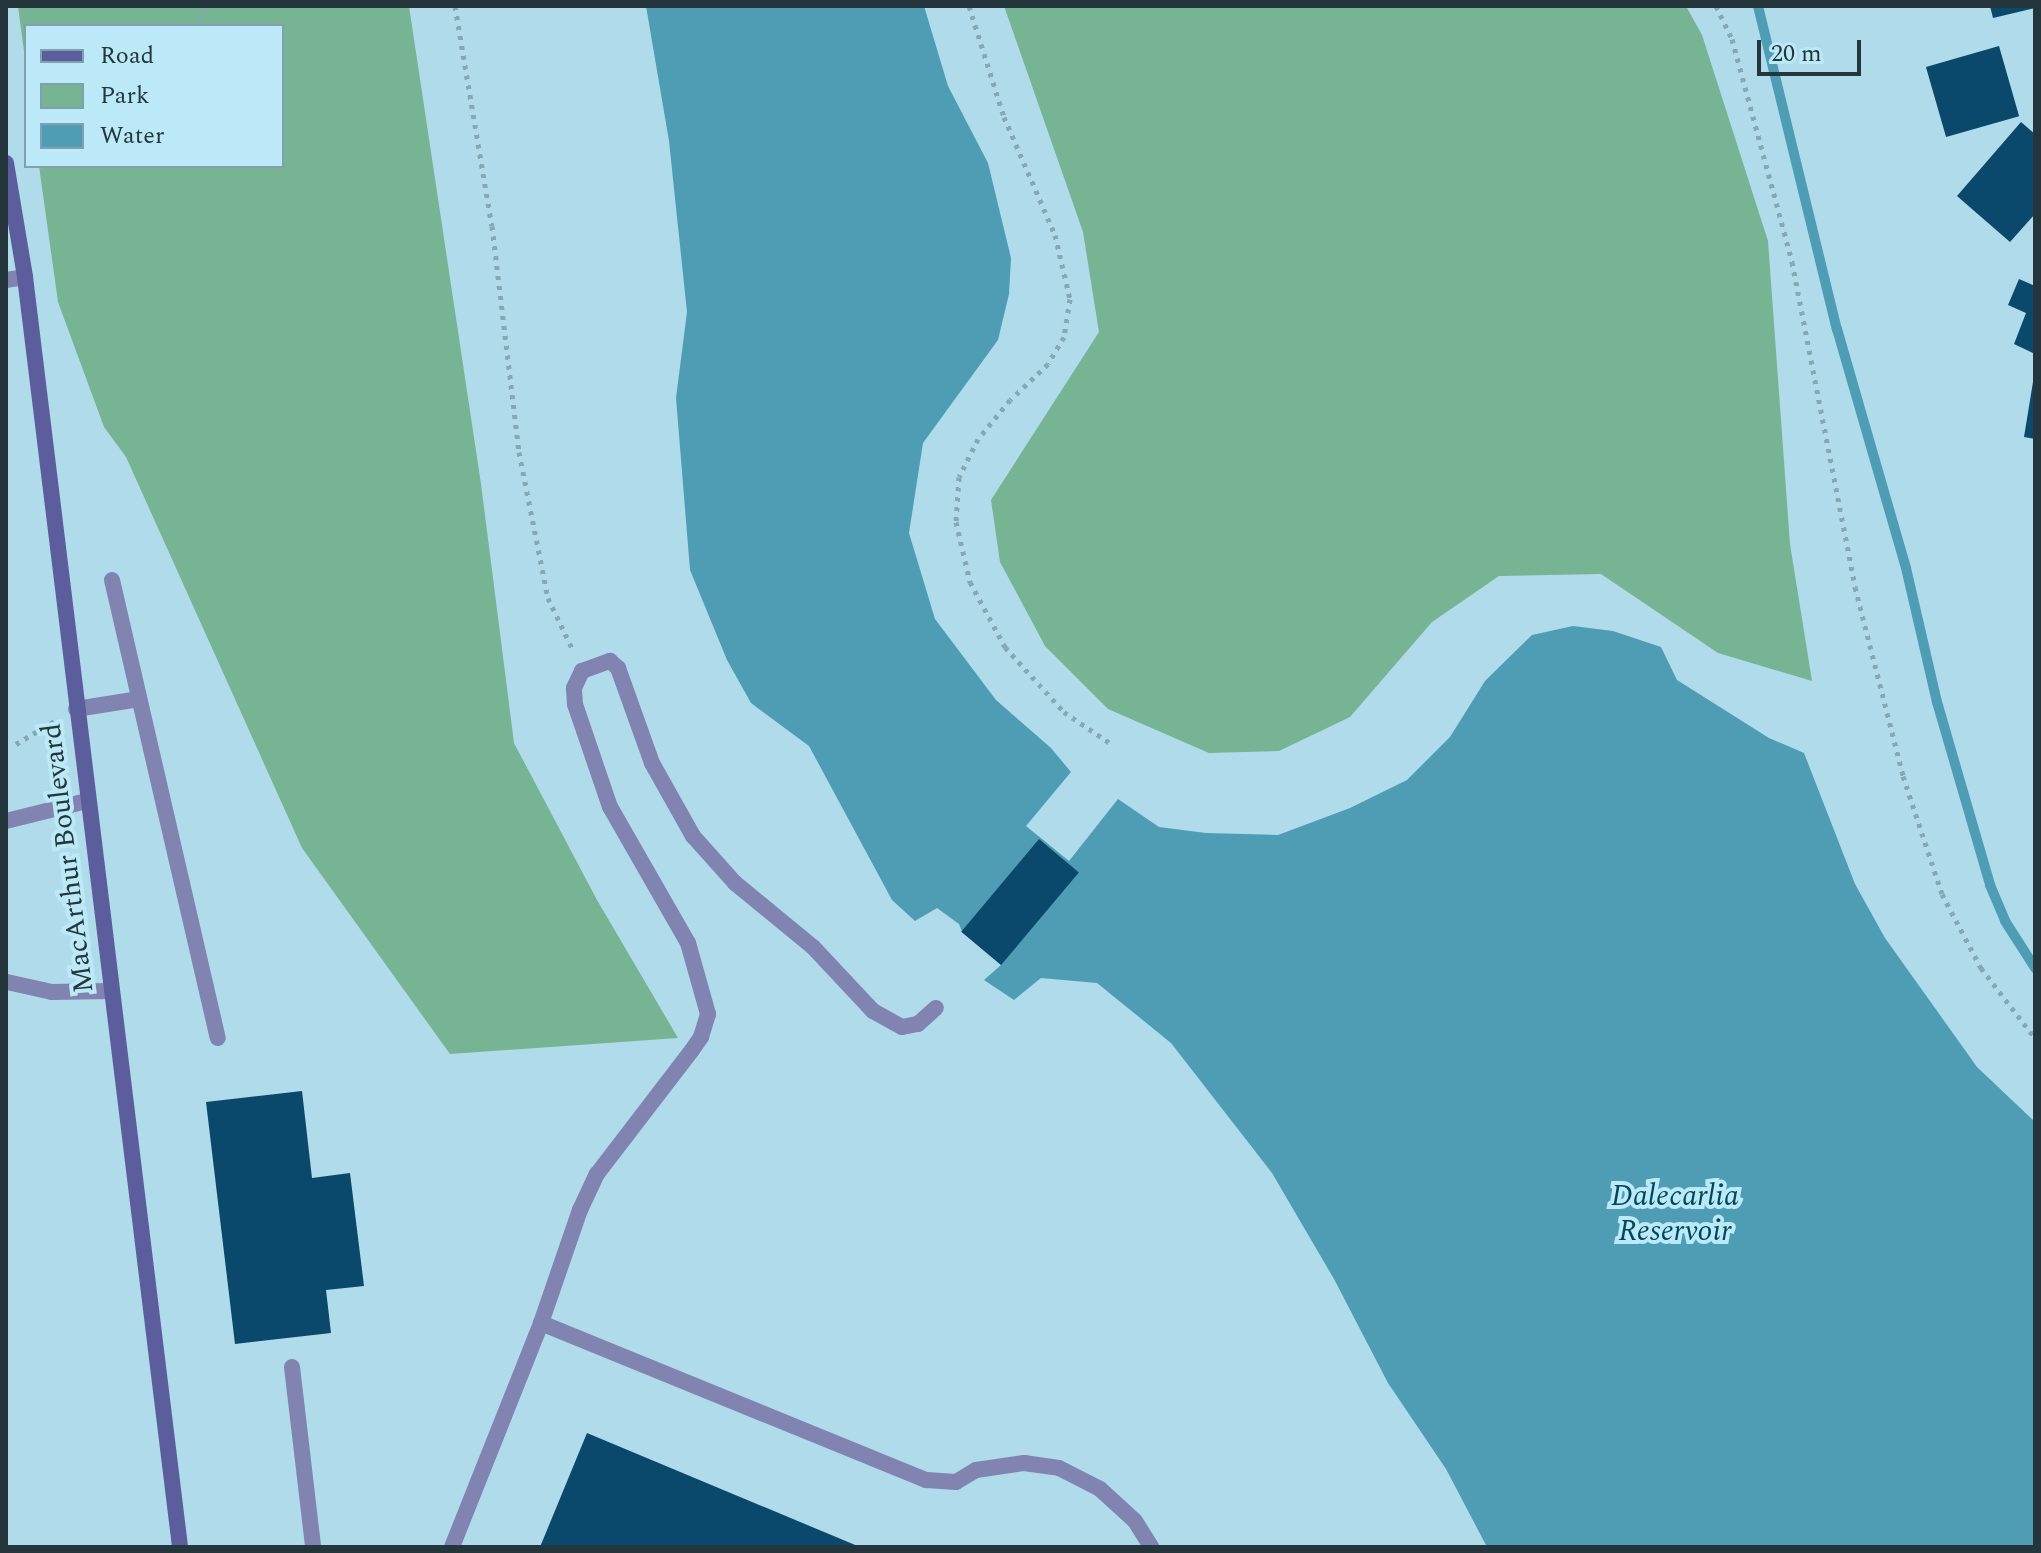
<!DOCTYPE html>
<html>
<head>
<meta charset="utf-8">
<style>
  body { margin:0 }
  #map { position:relative; width:2041px; height:1553px; overflow:hidden; background:#afdbeb; font-family:Spectral,serif }
  div>[style] { position:absolute }
  [style*='--x'] { left:calc(var(--x)*1px); top:calc(var(--y)*1px); width:calc(var(--w)*1px); rotate:calc(var(--a)*1deg) }
  .green>* { inset:0; background:#76b494 }
  .water>* { inset:0; background:#4f9db5 }
  .stream>* { height:10px; margin:-5px; padding:0 5px; transform-origin:5px; border-radius:5px; background:#4f9db5 }
  .building>* { inset:0; background:#0a486c; transform-origin:0 0 }
  .path>* { height:5px; margin-top:-2.5px; transform-origin:0; background:repeating-linear-gradient(90deg,#84a8b4 0 4px,transparent 0 10px) }
  .lane>* { height:16px; margin:-8px; padding:0 8px; transform-origin:8px; border-radius:8px; background:#8184b0 }
  .secondary>* { height:16px; margin:-8px; padding:0 8px; transform-origin:8px; border-radius:8px; background:#5c5d9c }
  span { translate:-50% -50%; white-space:nowrap; text-align:center; line-height:1.15; -webkit-text-stroke:8px #bbe9f8; paint-order:stroke }
  .street-label { font-size:28px; color:#24363c }
  .water-label { font-size:30px; color:#004759; font-style:italic }
  .frame { position:absolute; inset:0; border:8px solid #24363c; pointer-events:none }
  .legend { position:absolute; left:24px; top:24px; width:260px; height:144px; box-sizing:border-box; background:#bbe9f8; border:2px solid #7fa1ad; margin:0; padding:10px 14px; list-style:none; font-size:24px; color:#24363c }
  .legend li { display:flex; align-items:center; gap:16px; height:40px }
  .legend b { width:40px; border:2px solid #7fa1ad }
  .scale { position:absolute; left:1757px; top:40px; width:104px; height:36px; box-sizing:border-box; border:4px solid #24363c; border-top:0; padding-left:10px; font-size:24px; line-height:28px; white-space:nowrap; color:#24363c; -webkit-text-stroke:6px #bbe9f8; paint-order:stroke }
</style>
</head>
<body>
<div id="map">
  <div class="green">
    <div style="clip-path:polygon(18px 6px,409px 6px,481px 484px,514px 743px,597px 900px,678px 1038px,450px 1054px,302px 848px,126px 457px,104px 427px,58px 302px,39px 166px,282px 166px,282px 26px,26px 26px,26px 67px)"></div>
    <div style="clip-path:polygon(1004px 6px,1686px 6px,1702px 35px,1768px 241px,1790px 544px,1812px 681px,1718px 653px,1601px 574px,1499px 576px,1432px 622px,1350px 717px,1279px 751px,1209px 753px,1108px 709px,1045px 646px,1000px 562px,991px 500px,1099px 332px,1083px 232px)"></div>
  </div>
  <div class="water">
    <div style="clip-path:polygon(646px 6px,924px 6px,948px 86px,988px 163px,1011px 258px,1009px 294px,998px 340px,923px 443px,909px 533px,935px 619px,996px 700px,1051px 748px,1071px 772px,1026px 826px,1069px 861px,1118px 799px,1159px 827px,1206px 833px,1278px 835px,1350px 808px,1407px 780px,1450px 737px,1485px 681px,1532px 635px,1573px 626px,1613px 631px,1661px 647px,1677px 680px,1769px 738px,1804px 753px,1855px 884px,1885px 938px,1977px 1067px,2035px 1122px,2035px 1547px,1487px 1547px,1446px 1469px,1388px 1383px,1334px 1279px,1272px 1173px,1171px 1043px,1097px 983px,1041px 978px,1014px 1000px,984px 980px,1001px 965px,962px 932px,959px 924px,937px 908px,915px 921px,892px 900px,809px 746px,751px 703px,727px 660px,690px 570px,676px 398px,687px 312px,669px 141px)"></div>
  </div>
  <div class="stream">
    <div style="--x:1758;--y:6;--w:333;--a:76.3"></div>
    <div style="--x:1837;--y:329;--w:249;--a:73.9"></div>
    <div style="--x:1906;--y:568;--w:138;--a:77"></div>
    <div style="--x:1937;--y:702;--w:191;--a:73.8"></div>
    <div style="--x:1990;--y:885;--w:39;--a:67"></div>
    <div style="--x:2005;--y:921;--w:56;--a:57.4"></div>
  </div>
  <div class="building">
    <div style="clip-path:polygon(1990px 6px,2035px 6px,2035px 8px,1993px 18px)"></div>
    <div style="left:1999px;top:46px;width:73px;height:76px;rotate:74deg"></div>
    <div style="clip-path:polygon(2021px 122px,2035px 134px,2035px 214px,2010px 242px,1957px 196px)"></div>
    <div style="clip-path:polygon(2019px 279px,2035px 286px,2035px 354px,2014px 344px,2026px 313px,2008px 305px)"></div>
    <div style="clip-path:polygon(2033px 382px,2035px 382px,2035px 439px,2024px 437px)"></div>
    <div style="left:1039px;top:839px;width:52px;height:121px;rotate:40deg"></div>
    <div style="clip-path:polygon(302px 1091px,312px 1178px,350px 1173px,364px 1286px,326px 1290px,331px 1333px,235px 1344px,206px 1102px)"></div>
    <div style="clip-path:polygon(587px 1433px,860px 1547px,540px 1547px)"></div>
  </div>
  <div class="path">
    <div style="--x:455;--y:6;--w:223;--a:80.5"></div>
    <div style="--x:492;--y:226;--w:228;--a:83.2"></div>
    <div style="--x:519;--y:452;--w:149;--a:78.8"></div>
    <div style="--x:548;--y:598;--w:55;--a:64.4"></div>
    <div style="--x:969;--y:6;--w:116;--a:72.5"></div>
    <div style="--x:1004;--y:117;--w:129;--a:66.6"></div>
    <div style="--x:1055;--y:235;--w:66;--a:76.8"></div>
    <div style="--x:1070;--y:299;--w:38;--a:99"></div>
    <div style="--x:1064;--y:337;--w:31;--a:121"></div>
    <div style="--x:1048;--y:364;--w:52;--a:136.5"></div>
    <div style="--x:1010;--y:400;--w:50;--a:129.4"></div>
    <div style="--x:978;--y:439;--w:42;--a:116.6"></div>
    <div style="--x:959;--y:477;--w:45;--a:93.8"></div>
    <div style="--x:956;--y:522;--w:62;--a:76.9"></div>
    <div style="--x:970;--y:582;--w:74;--a:61.7"></div>
    <div style="--x:1005;--y:647;--w:88;--a:47.8"></div>
    <div style="--x:1064;--y:712;--w:55;--a:34"></div>
    <div style="--x:1716;--y:6;--w:37;--a:64"></div>
    <div style="--x:1732;--y:39;--w:231;--a:74.9"></div>
    <div style="--x:1792;--y:262;--w:331;--a:79"></div>
    <div style="--x:1855;--y:587;--w:195;--a:75.7"></div>
    <div style="--x:1903;--y:776;--w:124;--a:71.7"></div>
    <div style="--x:1942;--y:894;--w:84;--a:62.2"></div>
    <div style="--x:1981;--y:968;--w:88;--a:52.4"></div>
    <div style="--x:195;--y:26;--w:24;--a:-57"></div>
    <div style="--x:16;--y:744;--w:47;--a:-31"></div>
  </div>
  <div class="lane">
    <div style="--x:6;--y:280;--w:19;--a:-9"></div>
    <div style="--x:112;--y:580;--w:470;--a:77"></div>
    <div style="--x:76;--y:709;--w:64;--a:-9"></div>
    <div style="--x:6;--y:821;--w:83;--a:-13.9"></div>
    <div style="--x:7;--y:982;--w:46;--a:12.5"></div>
    <div style="--x:52;--y:992;--w:58;--a:-1"></div>
    <div style="--x:541;--y:1323;--w:416;--a:22.2"></div>
    <div style="--x:926;--y:1480;--w:30;--a:4"></div>
    <div style="--x:956;--y:1482;--w:23;--a:-31"></div>
    <div style="--x:976;--y:1470;--w:49;--a:-8.3"></div>
    <div style="--x:1024;--y:1463;--w:35;--a:8"></div>
    <div style="--x:1059;--y:1468;--w:46;--a:27.1"></div>
    <div style="--x:1100;--y:1489;--w:47;--a:42.4"></div>
    <div style="--x:1135;--y:1521;--w:31;--a:58"></div>
    <div style="--x:292;--y:1367;--w:181;--a:83.3"></div>
    <div style="--x:452;--y:1547;--w:241;--a:-68.3"></div>
    <div style="--x:541;--y:1323;--w:120;--a:-71"></div>
    <div style="--x:580;--y:1210;--w:40;--a:-65"></div>
    <div style="--x:597;--y:1174;--w:156;--a:-52.5"></div>
    <div style="--x:692;--y:1050;--w:16;--a:-55"></div>
    <div style="--x:701;--y:1037;--w:24;--a:-73"></div>
    <div style="--x:708;--y:1014;--w:74;--a:-105.7"></div>
    <div style="--x:688;--y:943;--w:157;--a:-119.8"></div>
    <div style="--x:610;--y:807;--w:109;--a:-108.8"></div>
    <div style="--x:575;--y:704;--w:16;--a:-94"></div>
    <div style="--x:574;--y:688;--w:19;--a:-65"></div>
    <div style="--x:582;--y:671;--w:30;--a:-20"></div>
    <div style="--x:610;--y:661;--w:11;--a:41"></div>
    <div style="--x:618;--y:668;--w:101;--a:70.3"></div>
    <div style="--x:652;--y:763;--w:84;--a:60.7"></div>
    <div style="--x:693;--y:836;--w:63;--a:48.2"></div>
    <div style="--x:735;--y:883;--w:101;--a:39.4"></div>
    <div style="--x:813;--y:947;--w:88;--a:46.8"></div>
    <div style="--x:873;--y:1011;--w:33;--a:29"></div>
    <div style="--x:902;--y:1027;--w:16;--a:-11"></div>
    <div style="--x:918;--y:1024;--w:24;--a:-42"></div>
  </div>
  <div class="secondary">
    <div style="--x:6;--y:163;--w:116;--a:80.5"></div>
    <div style="--x:25;--y:277;--w:1279;--a:83.04"></div>
  </div>
  <div class="street-label">
    <span style="left:68px;top:858px;rotate:-97deg">MacArthur Boulevard</span>
  </div>
  <div class="water-label">
    <span style="left:1675px;top:1213px">Dalecarlia<br>Reservoir</span>
  </div>
  <div class="frame"></div>
  <ul class="legend">
  <li><b style="height:10px;background:#5c5d9c"></b>Road</li>
  <li><b style="height:22px;background:#76b494"></b>Park</li>
  <li><b style="height:22px;background:#4f9db5"></b>Water</li>
  </ul>
  <div class="scale">20 m</div>
</div>
</body>
</html>
